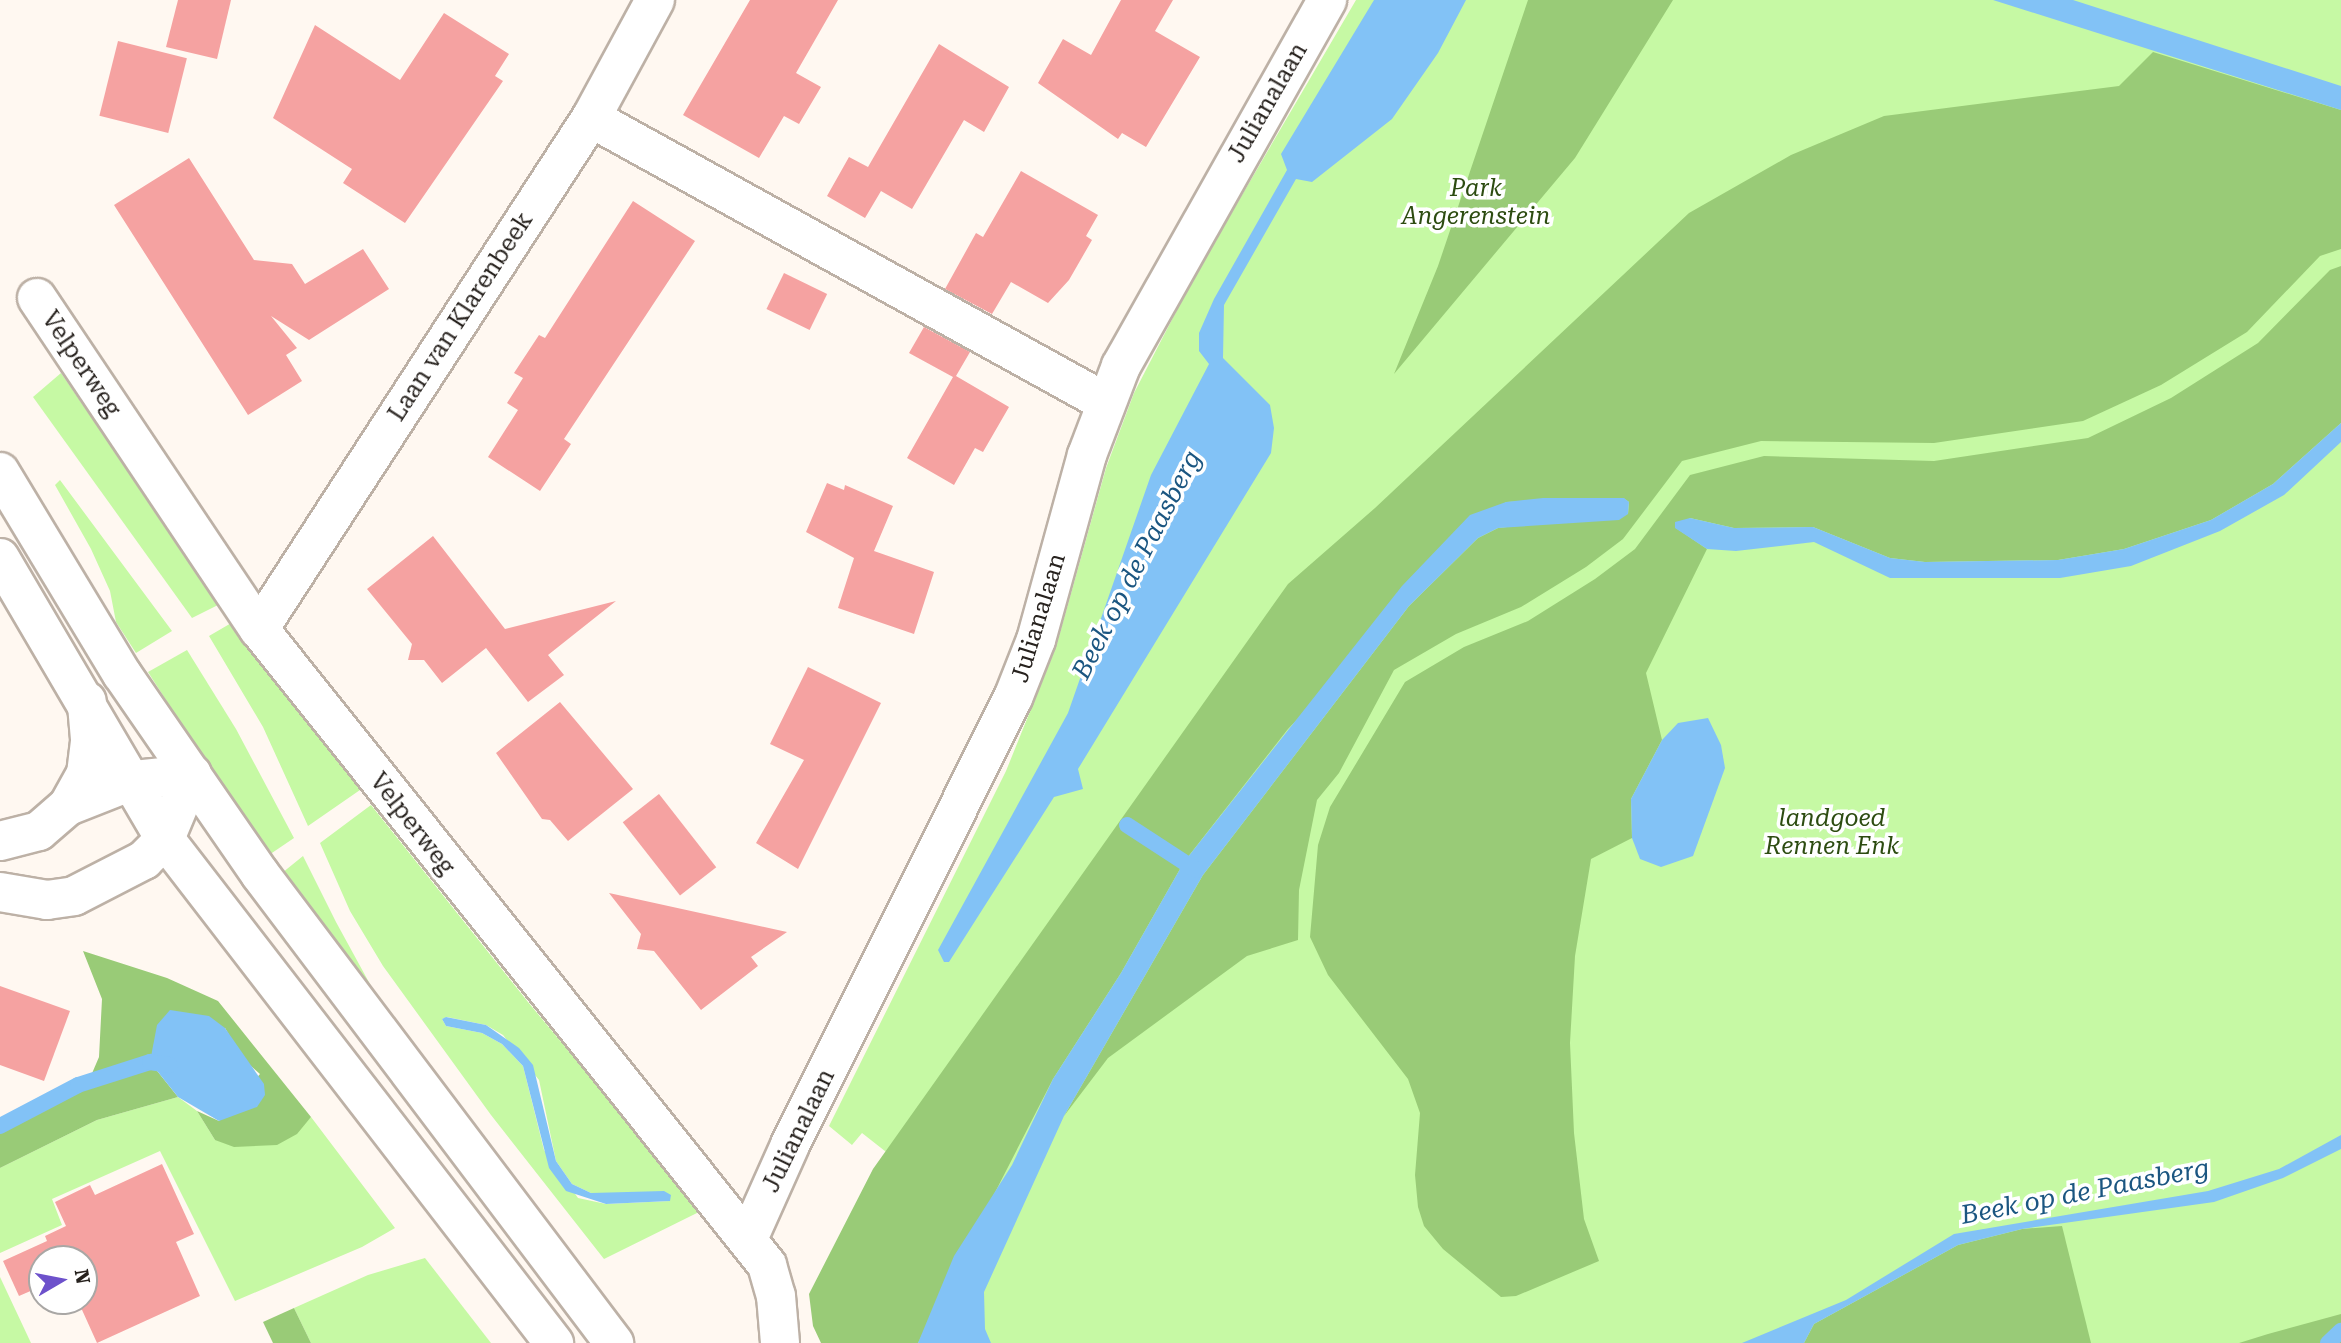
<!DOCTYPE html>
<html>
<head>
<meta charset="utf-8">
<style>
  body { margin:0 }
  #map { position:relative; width:2341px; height:1343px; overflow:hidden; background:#fff8f1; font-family:"Roboto Serif",serif }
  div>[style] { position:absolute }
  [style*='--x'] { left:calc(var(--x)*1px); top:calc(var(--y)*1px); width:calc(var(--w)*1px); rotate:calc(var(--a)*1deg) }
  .green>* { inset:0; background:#c6f9a4 }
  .forest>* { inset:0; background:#99cb77 }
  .water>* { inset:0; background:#82c2f6 }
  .stream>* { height:16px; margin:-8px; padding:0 8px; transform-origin:8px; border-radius:8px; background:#82c2f6 }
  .building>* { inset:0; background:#f5a2a1; transform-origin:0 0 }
  .roads { filter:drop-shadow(2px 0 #bdb1a6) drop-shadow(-2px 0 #bdb1a6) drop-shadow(0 2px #bdb1a6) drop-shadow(0 -2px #bdb1a6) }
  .minor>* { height:38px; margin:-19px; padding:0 19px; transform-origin:19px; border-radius:19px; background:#fff }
  .major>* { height:38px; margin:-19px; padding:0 19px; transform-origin:19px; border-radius:19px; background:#fff }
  span { translate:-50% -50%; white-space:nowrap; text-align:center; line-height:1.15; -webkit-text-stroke:7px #fff; paint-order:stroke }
  .street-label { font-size:24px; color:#27221e }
  .park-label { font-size:24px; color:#2d4c11; font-style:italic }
  .water-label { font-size:26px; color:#1b5681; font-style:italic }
  .north { position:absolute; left:28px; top:1245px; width:70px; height:70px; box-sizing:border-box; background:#fff; border:2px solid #a9a7a5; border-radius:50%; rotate:80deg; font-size:19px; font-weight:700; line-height:28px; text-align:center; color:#27221e }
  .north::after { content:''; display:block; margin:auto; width:24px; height:32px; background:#6d51cb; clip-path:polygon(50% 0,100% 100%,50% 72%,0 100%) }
</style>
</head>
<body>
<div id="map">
  <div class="green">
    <div style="clip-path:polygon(1356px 0,2341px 0,2341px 1343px,902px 1343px,951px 1203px,862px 1133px,852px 1145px,829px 1126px,1006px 771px,1056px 647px,1106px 468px,1134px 393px,1194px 277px)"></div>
    <div style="clip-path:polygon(61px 373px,220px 604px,192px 618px,33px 397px)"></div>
    <div style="clip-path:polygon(60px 480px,172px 631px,136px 653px,116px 622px,110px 591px,91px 549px,55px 485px)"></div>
    <div style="clip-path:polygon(233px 622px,360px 790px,308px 826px,263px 727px,209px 636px)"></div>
    <div style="clip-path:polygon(187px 650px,236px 729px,294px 838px,266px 857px,148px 672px)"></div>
    <div style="clip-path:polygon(evenodd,371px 805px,528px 1002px,701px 1211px,604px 1259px,491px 1115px,383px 966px,350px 911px,320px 843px,371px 805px,447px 1017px,486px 1025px,503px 1035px,539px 1080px,556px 1161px,572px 1184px,591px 1193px,670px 1201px,606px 1204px,578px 1198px,544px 1150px,523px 1066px,502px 1044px,482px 1033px,446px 1026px,442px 1019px,447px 1017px)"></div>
    <div style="clip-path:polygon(303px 856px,336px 922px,371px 986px,364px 988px,282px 873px)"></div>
    <div style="clip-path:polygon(178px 1097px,197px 1111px,215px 1140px,303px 1124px,311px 1117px,395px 1228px,362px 1247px,235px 1301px,160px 1151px,52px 1199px,62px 1225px,0 1253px,0 1168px,97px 1120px)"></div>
    <div style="clip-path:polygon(425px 1258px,491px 1343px,311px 1343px,294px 1308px,368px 1275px)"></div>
    <div style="clip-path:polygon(0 1277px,31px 1343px,0 1343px)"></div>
  </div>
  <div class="forest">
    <div style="clip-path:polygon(1528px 0,1673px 0,1575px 158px,1394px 374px,1438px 266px)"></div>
    <div style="clip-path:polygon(2153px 52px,2341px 110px,2341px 249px,2320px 256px,2247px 332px,2161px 385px,2083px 421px,1934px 443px,1761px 441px,1682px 461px,1623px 539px,1586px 567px,1521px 607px,1456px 634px,1394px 670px,1339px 773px,1317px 800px,1299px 890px,1298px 940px,1247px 956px,1108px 1058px,1064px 1116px,1203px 875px,1409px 606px,1478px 538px,1498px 528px,1628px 514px,1629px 502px,1623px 498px,1506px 502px,1288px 729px,1184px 862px,1121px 973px,1053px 1079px,918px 1343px,821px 1343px,813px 1326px,809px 1294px,873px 1169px,1288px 584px,1375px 508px,1689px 213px,1791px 155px,1884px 116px,2119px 86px)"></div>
    <div style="clip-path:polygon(2341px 266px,2341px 423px,2273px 484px,2211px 520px,2124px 549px,2058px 560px,1925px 562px,1890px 558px,1813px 527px,1734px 528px,1690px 518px,1676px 528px,1707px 549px,1646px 673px,1662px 740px,1631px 799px,1632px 838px,1591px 859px,1575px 956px,1570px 1043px,1574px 1133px,1584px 1219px,1599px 1261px,1516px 1296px,1501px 1297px,1443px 1249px,1424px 1226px,1418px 1207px,1415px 1175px,1420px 1113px,1408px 1079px,1328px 975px,1310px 937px,1318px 845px,1330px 807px,1405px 682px,1464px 647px,1528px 621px,1595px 579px,1635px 549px,1690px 475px,1764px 456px,1934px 461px,2088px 438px,2171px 398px,2258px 343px,2330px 270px)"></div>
    <div style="clip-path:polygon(83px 951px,167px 978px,218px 1001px,311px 1117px,297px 1134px,277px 1145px,234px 1147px,215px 1140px,197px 1111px,219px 1121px,260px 1074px,243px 1059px,225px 1028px,150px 1062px,178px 1097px,97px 1120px,0 1168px,0 1126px,90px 1078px,99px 1057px,102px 999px)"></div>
    <div style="clip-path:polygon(2062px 1226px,2091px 1343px,1804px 1343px,1814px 1324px,1958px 1245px,2022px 1229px)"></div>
    <div style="clip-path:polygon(294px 1308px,311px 1343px,273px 1343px,263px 1322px)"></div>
    <div style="clip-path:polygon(2341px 1314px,2341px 1343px,2239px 1343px,2268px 1334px)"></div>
  </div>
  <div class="water">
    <div style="clip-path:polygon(1374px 0,1466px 0,1438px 53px,1392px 119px,1312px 182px,1296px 179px,1224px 305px,1223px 358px,1270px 405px,1274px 428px,1271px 453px,1078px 769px,1083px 789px,1054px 797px,949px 962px,944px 962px,938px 950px,1068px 713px,1151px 475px,1209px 364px,1199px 351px,1199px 333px,1214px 299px,1287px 170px,1281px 154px)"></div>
    <div style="clip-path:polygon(1993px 0,2073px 0,2341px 86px,2341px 110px)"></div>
    <div style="clip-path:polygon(2341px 423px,2341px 442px,2284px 495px,2220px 531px,2131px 566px,2060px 578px,1890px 578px,1814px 542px,1736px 551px,1707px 549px,1675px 528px,1675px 522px,1690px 518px,1734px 528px,1813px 527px,1890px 558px,1925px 562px,2058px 560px,2124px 549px,2211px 520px,2273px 484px)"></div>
    <div style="clip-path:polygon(1543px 498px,1624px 498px,1629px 502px,1628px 514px,1619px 520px,1498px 528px,1478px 538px,1409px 606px,1203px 875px,1064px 1116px,984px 1292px,985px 1329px,991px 1343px,918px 1343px,954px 1256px,1012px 1165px,1053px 1079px,1121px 973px,1184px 862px,1402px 586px,1470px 515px,1506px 502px)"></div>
    <div style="clip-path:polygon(1708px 718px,1721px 745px,1725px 768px,1693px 856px,1661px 867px,1640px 859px,1632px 838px,1631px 799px,1662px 740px,1678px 723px)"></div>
    <div style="clip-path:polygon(170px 1010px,209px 1016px,225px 1028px,264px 1084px,265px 1095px,257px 1107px,219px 1121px,178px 1097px,150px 1062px,157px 1025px)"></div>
    <div style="clip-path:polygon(446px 1017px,486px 1025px,519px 1048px,533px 1065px,556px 1161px,572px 1184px,591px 1193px,664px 1191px,671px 1195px,670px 1201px,606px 1204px,566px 1191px,549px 1168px,523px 1066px,502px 1044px,482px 1033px,446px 1026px,442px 1019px)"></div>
    <div style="clip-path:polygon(2341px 1135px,2341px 1149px,2283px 1178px,2214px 1202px,2022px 1229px,1958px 1245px,1814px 1324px,1804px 1343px,1742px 1343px,1846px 1300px,1954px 1234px,2208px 1191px,2279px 1169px)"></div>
  </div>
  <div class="stream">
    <div style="--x:1127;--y:825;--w:82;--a:33.1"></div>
    <div style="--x:0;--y:1126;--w:88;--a:-27.7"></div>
    <div style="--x:78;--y:1085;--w:76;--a:-17.7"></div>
    <div style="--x:150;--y:1062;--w:20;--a:9"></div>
    <div style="--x:2328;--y:1343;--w:18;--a:-43"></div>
  </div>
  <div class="building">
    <div style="clip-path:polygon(178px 0,231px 0,217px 59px,166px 47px)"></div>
    <div style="clip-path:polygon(750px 0,838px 0,796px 73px,821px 87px,799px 124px,784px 116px,759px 158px,683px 115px)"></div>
    <div style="clip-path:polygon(1121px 0,1173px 0,1155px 31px,1200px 57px,1146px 147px,1122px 133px,1118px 139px,1038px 83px,1063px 39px,1091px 55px)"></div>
    <div style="clip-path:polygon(444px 13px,509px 54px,495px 76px,503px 81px,405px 223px,343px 183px,352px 169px,273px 118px,315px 25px,400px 80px)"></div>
    <div style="left:118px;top:41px;width:71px;height:77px;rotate:14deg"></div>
    <div style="clip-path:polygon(939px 44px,1009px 87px,984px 132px,964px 120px,912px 209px,881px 191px,865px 218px,827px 196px,849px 157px,868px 167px)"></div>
    <div style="clip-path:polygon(189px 158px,254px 260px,292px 264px,305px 284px,363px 249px,389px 289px,309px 340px,271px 316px,297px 348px,286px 355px,302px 381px,248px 415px,114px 205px)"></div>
    <div style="clip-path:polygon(1021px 171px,1098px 215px,1086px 236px,1092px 240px,1069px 280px,1048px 303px,1011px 282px,992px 314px,945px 289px,976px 233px,983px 237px)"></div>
    <div style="clip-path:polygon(633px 201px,695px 241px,564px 439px,571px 444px,540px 491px,488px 457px,518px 410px,507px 403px,523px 378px,514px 373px,539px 335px,545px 338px)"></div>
    <div style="left:784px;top:273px;width:48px;height:40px;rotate:26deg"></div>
    <div style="clip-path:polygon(924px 327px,970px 352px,956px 376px,1009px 407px,983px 452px,975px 448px,954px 485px,907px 458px,953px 377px,909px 353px)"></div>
    <div style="clip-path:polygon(827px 483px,844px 490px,845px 485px,893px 506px,874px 551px,934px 572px,914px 634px,838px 608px,854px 558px,806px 532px)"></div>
    <div style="clip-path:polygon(433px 536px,505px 629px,616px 601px,548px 655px,564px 675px,528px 702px,486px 648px,442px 683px,424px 660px,408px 660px,412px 644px,367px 589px)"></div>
    <div style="clip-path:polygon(808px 667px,881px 703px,798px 869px,756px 843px,804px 760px,770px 744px)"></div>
    <div style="clip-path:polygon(560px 702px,633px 789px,568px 841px,550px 820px,542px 819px,496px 753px)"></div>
    <div style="left:659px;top:794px;width:93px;height:46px;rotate:52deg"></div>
    <div style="clip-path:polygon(609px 893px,787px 932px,751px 957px,758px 966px,701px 1010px,654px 951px,637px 949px,641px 934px)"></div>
    <div style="clip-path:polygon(0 986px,70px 1011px,44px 1081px,0 1065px)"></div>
    <div style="clip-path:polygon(162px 1164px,194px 1234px,176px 1242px,200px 1296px,97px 1343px,78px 1301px,84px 1301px,84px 1259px,42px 1259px,42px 1286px,19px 1296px,3px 1261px,47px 1241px,45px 1236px,66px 1226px,55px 1202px,90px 1185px,95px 1195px)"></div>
  </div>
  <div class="roads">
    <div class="minor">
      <div style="--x:591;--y:118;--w:587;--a:28.92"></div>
      <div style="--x:37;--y:298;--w:399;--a:56.2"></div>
      <div style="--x:259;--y:629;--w:814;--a:51.38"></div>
      <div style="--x:767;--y:1265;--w:32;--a:74"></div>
      <div style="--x:776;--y:1296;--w:47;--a:85.1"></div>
      <div style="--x:259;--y:629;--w:609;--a:-56.99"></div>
      <div style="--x:591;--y:118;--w:134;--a:-61.5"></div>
      <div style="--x:0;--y:841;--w:40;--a:-14.4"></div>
      <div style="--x:39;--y:831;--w:38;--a:-41"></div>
      <div style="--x:68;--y:806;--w:37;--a:-61"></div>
      <div style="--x:86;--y:774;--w:35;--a:-83"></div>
      <div style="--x:90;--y:739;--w:38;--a:-95"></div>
      <div style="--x:0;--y:892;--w:48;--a:9.7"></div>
      <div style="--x:47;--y:900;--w:27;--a:-8"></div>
      <div style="--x:74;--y:896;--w:79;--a:-27.2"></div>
      <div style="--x:144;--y:860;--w:30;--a:-45"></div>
      <div style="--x:165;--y:839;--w:70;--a:-67.4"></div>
      <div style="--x:192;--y:774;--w:58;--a:174.1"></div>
      <div style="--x:134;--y:780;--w:71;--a:158.5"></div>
      <div style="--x:748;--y:1239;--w:103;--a:-65.9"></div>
      <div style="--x:790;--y:1145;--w:500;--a:-63.5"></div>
      <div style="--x:1013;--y:698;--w:62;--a:-68.4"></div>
      <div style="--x:1036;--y:640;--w:192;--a:-74.6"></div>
      <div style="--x:1087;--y:455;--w:95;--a:-69.1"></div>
      <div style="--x:1121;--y:366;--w:420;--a:-60.6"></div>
    </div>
    <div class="major">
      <div style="--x:0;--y:472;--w:236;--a:58.9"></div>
      <div style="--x:122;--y:674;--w:243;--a:55.4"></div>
      <div style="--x:260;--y:874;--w:588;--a:52.95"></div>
      <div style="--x:0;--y:558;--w:326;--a:59.6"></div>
      <div style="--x:165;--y:839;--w:637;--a:52.34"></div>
    </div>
  </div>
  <div class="street-label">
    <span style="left:1268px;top:103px;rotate:-60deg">Julianalaan</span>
    <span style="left:461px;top:317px;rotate:-57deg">Laan van Klarenbeek</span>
    <span style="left:81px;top:364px;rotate:56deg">Velperweg</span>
    <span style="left:1039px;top:618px;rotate:-73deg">Julianalaan</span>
    <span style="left:412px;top:824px;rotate:52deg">Velperweg</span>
    <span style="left:799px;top:1131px;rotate:-64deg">Julianalaan</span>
  </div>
  <div class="park-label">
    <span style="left:1476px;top:203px">Park<br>Angerenstein</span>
    <span style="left:1832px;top:833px">landgoed<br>Rennen Enk</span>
  </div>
  <div class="water-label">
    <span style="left:1137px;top:565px;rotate:-63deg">Beek op de Paasberg</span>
    <span style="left:2085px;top:1192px;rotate:-11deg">Beek op de Paasberg</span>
  </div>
  <div class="north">N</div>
</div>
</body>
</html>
